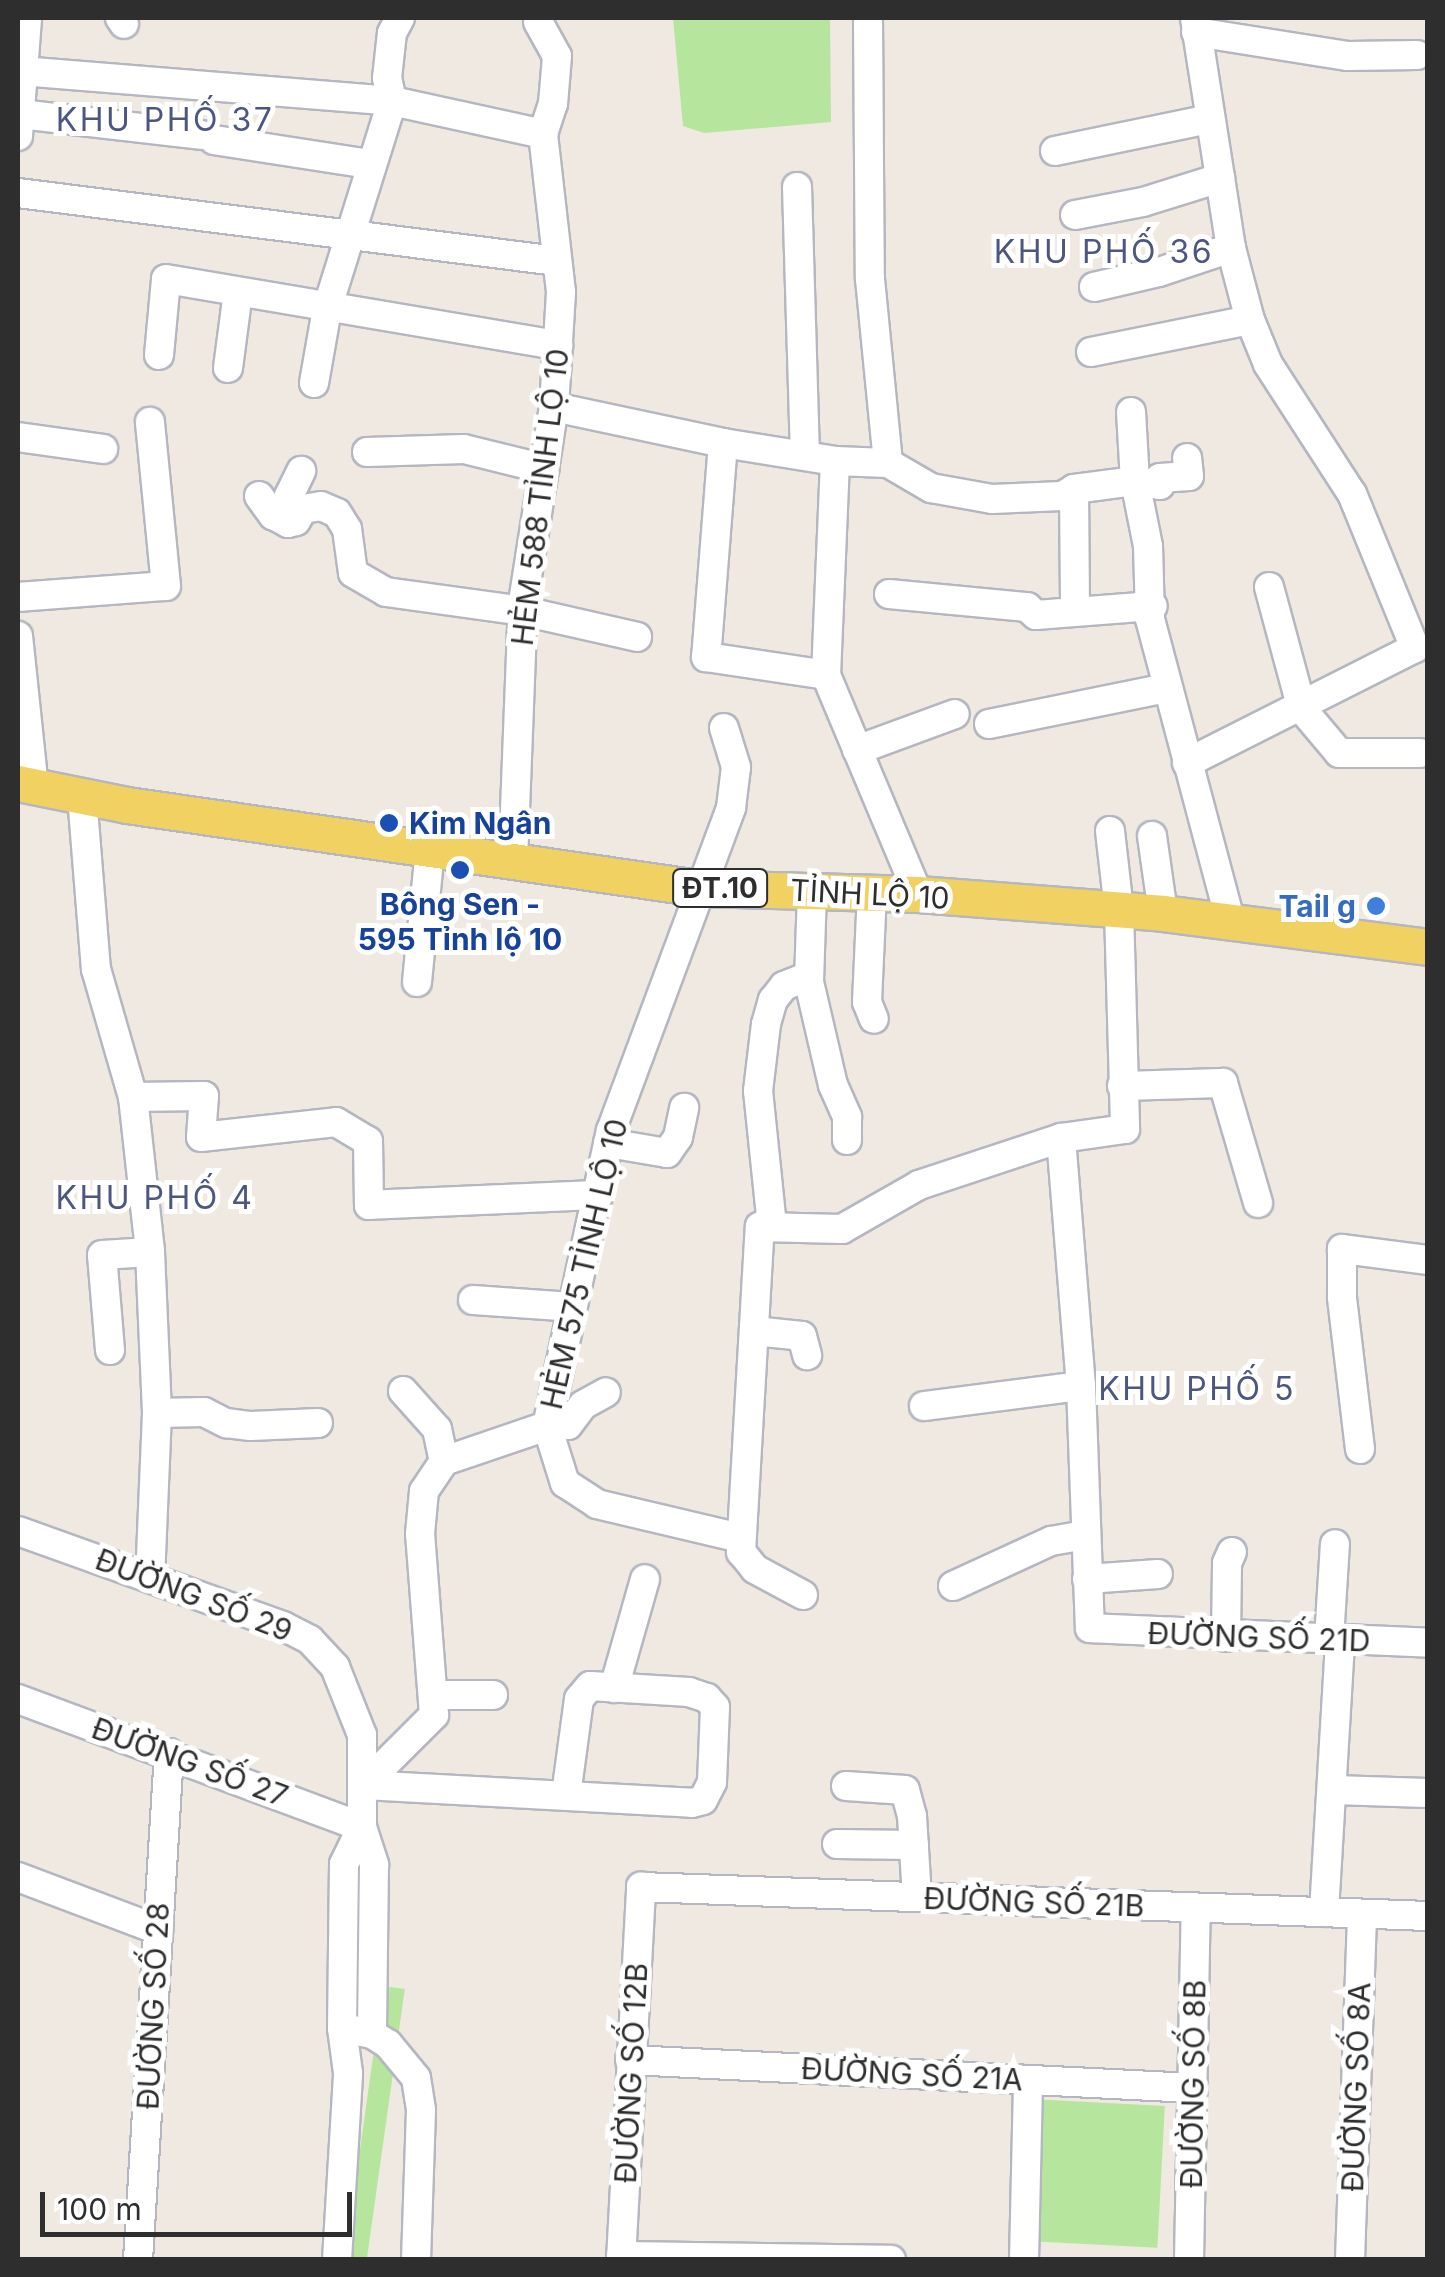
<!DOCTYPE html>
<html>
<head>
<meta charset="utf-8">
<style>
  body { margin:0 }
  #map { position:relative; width:1445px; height:2277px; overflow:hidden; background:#efe9e1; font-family:Inter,sans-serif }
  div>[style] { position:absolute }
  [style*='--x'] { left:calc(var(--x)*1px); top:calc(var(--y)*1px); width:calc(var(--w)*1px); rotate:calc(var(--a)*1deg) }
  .green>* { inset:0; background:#b6e59e; transform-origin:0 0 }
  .roads { filter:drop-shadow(2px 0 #b4b7c1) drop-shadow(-2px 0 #b4b7c1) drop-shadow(0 2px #b4b7c1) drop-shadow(0 -2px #b4b7c1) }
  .minor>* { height:28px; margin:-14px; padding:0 14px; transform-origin:14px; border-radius:14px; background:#fff }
  .major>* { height:35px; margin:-17.5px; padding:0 17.5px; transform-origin:17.5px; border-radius:17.5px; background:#f2d163 }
  .dots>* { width:28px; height:28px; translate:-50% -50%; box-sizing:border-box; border:5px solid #fff; border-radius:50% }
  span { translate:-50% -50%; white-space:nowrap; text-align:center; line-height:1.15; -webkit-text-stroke:10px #fff; paint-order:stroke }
  .shield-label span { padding:2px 8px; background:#fff; border:2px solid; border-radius:8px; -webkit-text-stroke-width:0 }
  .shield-label { font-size:28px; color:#2e2e2e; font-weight:700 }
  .street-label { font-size:30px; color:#2e2e2e }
  .transit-label { font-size:30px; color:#164399; font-weight:700 }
  .left { translate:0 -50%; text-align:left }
  .shop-label { font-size:30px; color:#366cbe; font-weight:700 }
  .right { translate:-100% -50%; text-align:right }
  .neighbourhood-label { font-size:32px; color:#4d5680; letter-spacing:2.5px }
  .frame { position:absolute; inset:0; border:20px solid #2e2e2e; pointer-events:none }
  .scale { position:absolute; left:40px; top:2192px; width:312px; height:45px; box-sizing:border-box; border:5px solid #2e2e2e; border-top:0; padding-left:12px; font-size:30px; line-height:35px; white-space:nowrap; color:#2e2e2e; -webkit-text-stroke:8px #fff; paint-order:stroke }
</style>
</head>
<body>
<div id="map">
  <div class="green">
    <div style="clip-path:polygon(673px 18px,830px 18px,831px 122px,704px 133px,683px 126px)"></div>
    <div style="left:383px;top:1986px;width:22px;height:275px;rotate:8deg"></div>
    <div style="left:1030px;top:2099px;width:135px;height:142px;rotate:3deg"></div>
  </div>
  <div class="roads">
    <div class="minor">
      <div style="--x:120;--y:18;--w:7;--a:56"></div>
      <div style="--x:868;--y:18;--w:261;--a:89.6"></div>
      <div style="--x:870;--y:279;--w:185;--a:84.4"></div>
      <div style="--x:1196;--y:32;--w:154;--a:9"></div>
      <div style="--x:1348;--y:56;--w:69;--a:-0.8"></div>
      <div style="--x:21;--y:71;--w:372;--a:4.6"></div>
      <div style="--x:392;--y:101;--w:155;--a:12.3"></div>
      <div style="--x:20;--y:114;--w:182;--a:6.6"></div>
      <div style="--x:18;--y:136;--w:118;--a:-85.6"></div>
      <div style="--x:214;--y:140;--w:157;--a:8.8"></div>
      <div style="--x:1055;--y:151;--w:157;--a:-11.7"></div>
      <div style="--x:797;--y:187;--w:267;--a:88.3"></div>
      <div style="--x:18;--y:193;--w:543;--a:7.19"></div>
      <div style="--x:1075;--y:215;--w:69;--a:-10.8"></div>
      <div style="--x:1143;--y:202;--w:81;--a:-17.3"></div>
      <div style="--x:1094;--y:287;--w:67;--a:-13"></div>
      <div style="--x:1159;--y:272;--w:76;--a:-18.4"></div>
      <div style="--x:1091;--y:352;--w:162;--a:-11.4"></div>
      <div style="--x:159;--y:355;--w:76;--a:-84.7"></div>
      <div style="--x:166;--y:279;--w:398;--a:9.6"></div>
      <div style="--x:228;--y:368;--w:77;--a:-82.5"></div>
      <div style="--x:314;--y:383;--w:75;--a:-80"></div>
      <div style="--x:327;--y:309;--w:218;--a:-72.6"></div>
      <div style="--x:392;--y:101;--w:24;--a:-102"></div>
      <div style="--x:387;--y:78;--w:45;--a:-83.7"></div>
      <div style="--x:392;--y:33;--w:17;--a:-62"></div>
      <div style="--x:554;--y:407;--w:173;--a:12"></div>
      <div style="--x:723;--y:443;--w:113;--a:9.1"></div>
      <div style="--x:835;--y:461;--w:53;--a:2.2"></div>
      <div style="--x:888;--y:463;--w:50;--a:30.2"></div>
      <div style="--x:931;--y:488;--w:62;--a:10.2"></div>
      <div style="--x:992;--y:499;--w:70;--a:-2.5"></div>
      <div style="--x:1062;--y:496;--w:14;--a:-30"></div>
      <div style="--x:1074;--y:489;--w:62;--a:-7.5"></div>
      <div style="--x:1135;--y:481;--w:25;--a:9"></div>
      <div style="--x:1160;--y:485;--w:7;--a:-90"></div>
      <div style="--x:1160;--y:478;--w:29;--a:-4"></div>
      <div style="--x:1189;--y:476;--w:18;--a:-96"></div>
      <div style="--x:1131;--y:412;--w:69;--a:86.7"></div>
      <div style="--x:1135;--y:481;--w:66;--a:78.7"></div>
      <div style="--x:1148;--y:546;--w:73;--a:88.4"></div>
      <div style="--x:1150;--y:619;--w:310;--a:75.1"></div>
      <div style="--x:18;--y:437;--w:86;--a:8"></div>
      <div style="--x:723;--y:443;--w:215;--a:94.5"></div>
      <div style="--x:706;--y:657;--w:121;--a:8.5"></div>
      <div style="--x:367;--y:452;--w:97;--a:-1.8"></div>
      <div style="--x:464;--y:449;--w:83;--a:13.9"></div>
      <div style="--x:835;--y:461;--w:214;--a:92.4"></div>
      <div style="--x:826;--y:675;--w:238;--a:67.2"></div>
      <div style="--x:1074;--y:489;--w:121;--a:89.5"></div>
      <div style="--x:259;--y:496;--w:24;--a:54"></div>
      <div style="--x:273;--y:515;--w:17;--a:28"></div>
      <div style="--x:288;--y:523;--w:8;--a:-14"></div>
      <div style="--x:296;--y:521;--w:14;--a:-60"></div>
      <div style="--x:303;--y:509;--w:18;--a:-9"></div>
      <div style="--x:321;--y:506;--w:17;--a:24"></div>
      <div style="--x:337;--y:513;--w:19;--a:58"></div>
      <div style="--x:347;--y:529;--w:44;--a:82.2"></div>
      <div style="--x:353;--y:573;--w:38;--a:30"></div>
      <div style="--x:386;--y:592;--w:138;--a:7.9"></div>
      <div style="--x:523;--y:611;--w:117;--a:12.8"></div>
      <div style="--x:288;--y:523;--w:27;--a:-88"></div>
      <div style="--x:289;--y:496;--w:28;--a:-64"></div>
      <div style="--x:1269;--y:587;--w:126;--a:74.9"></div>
      <div style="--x:1302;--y:709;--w:57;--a:49.9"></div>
      <div style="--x:1339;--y:753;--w:81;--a:0"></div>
      <div style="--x:889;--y:594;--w:139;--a:5.4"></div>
      <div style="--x:1027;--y:607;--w:12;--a:42"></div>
      <div style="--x:1036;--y:615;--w:117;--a:-4.4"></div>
      <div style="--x:18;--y:597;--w:148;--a:-4.3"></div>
      <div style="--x:166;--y:586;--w:165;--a:-95.6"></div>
      <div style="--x:18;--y:636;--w:152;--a:84"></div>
      <div style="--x:989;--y:724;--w:181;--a:-11.5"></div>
      <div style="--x:724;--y:728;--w:41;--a:72.9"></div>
      <div style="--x:736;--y:767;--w:41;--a:97"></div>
      <div style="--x:731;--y:808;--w:344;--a:110.4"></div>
      <div style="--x:611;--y:1130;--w:303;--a:102.2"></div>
      <div style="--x:547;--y:1426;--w:60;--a:72.5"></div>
      <div style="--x:565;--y:1483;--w:38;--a:33"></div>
      <div style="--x:597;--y:1504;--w:148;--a:13.3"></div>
      <div style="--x:857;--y:750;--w:104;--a:-20.2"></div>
      <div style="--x:1187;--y:763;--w:255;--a:-26.8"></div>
      <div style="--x:1415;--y:648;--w:166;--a:-112.2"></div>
      <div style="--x:1352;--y:494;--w:155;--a:-122.9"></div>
      <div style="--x:1268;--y:364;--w:48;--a:-112.2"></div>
      <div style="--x:1250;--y:320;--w:74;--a:-104.8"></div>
      <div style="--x:1231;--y:248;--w:233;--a:-98.9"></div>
      <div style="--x:82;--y:796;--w:174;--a:85.4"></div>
      <div style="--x:96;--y:969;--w:133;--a:73.9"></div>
      <div style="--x:133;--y:1097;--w:156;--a:83.7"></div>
      <div style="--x:150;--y:1252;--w:161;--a:87.5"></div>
      <div style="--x:157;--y:1413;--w:164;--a:92.4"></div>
      <div style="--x:1110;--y:831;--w:80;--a:83.5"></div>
      <div style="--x:1119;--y:910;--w:219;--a:88.4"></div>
      <div style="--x:1125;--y:1129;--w:65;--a:172"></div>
      <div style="--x:1061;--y:1138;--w:249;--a:85.4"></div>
      <div style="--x:1081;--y:1386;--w:242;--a:87.9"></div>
      <div style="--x:1090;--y:1628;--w:338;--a:2.5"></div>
      <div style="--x:1152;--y:836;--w:78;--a:81.9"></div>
      <div style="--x:513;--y:862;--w:260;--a:-87.8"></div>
      <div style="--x:523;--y:602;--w:197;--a:-81"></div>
      <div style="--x:554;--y:407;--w:115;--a:-86.5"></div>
      <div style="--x:561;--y:292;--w:159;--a:-96.5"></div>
      <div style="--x:543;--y:134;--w:32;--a:-72"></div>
      <div style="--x:553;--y:104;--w:48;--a:-85.2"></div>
      <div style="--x:557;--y:56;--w:39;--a:-119"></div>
      <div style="--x:812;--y:891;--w:91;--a:91.9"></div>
      <div style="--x:809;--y:982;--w:106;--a:76.9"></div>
      <div style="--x:833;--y:1085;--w:35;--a:66"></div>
      <div style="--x:847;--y:1117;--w:23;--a:90"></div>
      <div style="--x:872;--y:892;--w:110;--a:92.6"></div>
      <div style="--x:867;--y:1002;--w:18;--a:68"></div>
      <div style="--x:417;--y:982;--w:133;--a:-84.4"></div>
      <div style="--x:1122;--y:1086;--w:101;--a:-1.7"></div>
      <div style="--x:1223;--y:1083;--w:125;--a:73.7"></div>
      <div style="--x:133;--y:1097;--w:71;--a:-0.8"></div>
      <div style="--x:204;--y:1096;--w:41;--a:94.2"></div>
      <div style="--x:201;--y:1137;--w:136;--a:-6.3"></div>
      <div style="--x:336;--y:1122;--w:37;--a:31"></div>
      <div style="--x:368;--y:1141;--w:64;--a:89.1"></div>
      <div style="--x:369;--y:1205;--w:230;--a:-2.5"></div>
      <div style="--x:608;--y:1143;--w:60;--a:9.6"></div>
      <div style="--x:667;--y:1153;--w:19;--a:-55"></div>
      <div style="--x:678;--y:1137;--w:30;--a:-78"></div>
      <div style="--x:772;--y:1226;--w:136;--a:-95.9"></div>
      <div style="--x:758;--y:1091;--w:67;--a:-83.2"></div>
      <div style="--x:766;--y:1024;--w:25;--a:-74"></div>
      <div style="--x:773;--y:1000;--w:18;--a:-52"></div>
      <div style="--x:784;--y:986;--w:27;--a:-22"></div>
      <div style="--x:473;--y:1300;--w:99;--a:4"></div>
      <div style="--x:754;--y:1331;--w:48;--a:5.9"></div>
      <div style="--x:802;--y:1336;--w:20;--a:75"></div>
      <div style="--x:110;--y:1350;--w:95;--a:-94.8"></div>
      <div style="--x:102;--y:1255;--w:48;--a:-3.6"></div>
      <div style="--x:403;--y:1391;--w:51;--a:48.2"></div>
      <div style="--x:437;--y:1429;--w:33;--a:78"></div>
      <div style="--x:924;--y:1406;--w:158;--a:-7.3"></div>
      <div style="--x:157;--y:1413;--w:47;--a:-1.2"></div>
      <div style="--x:204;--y:1412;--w:25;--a:27"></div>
      <div style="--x:226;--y:1423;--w:25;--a:7"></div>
      <div style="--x:251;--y:1426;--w:67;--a:-2.6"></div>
      <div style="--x:1360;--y:1449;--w:153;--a:-96.8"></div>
      <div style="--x:1342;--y:1297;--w:48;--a:-90"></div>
      <div style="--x:1342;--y:1249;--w:87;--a:7.3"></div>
      <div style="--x:18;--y:1531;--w:282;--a:19.7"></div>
      <div style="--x:283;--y:1626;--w:30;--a:27"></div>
      <div style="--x:310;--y:1640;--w:37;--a:47"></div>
      <div style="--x:335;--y:1667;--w:73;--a:68.3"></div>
      <div style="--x:362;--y:1735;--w:92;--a:90"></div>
      <div style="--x:362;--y:1827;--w:40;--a:72"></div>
      <div style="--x:374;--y:1865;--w:169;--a:90.7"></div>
      <div style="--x:1087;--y:1579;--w:71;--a:-4"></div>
      <div style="--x:953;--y:1586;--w:108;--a:-24.7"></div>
      <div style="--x:1051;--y:1541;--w:34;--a:-10"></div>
      <div style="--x:803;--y:1595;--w:55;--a:-151.6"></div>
      <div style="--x:755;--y:1569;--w:22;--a:-129"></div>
      <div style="--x:741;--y:1552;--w:326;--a:-86.7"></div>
      <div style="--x:760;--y:1227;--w:82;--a:1.4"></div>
      <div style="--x:842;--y:1229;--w:89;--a:-29.7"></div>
      <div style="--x:919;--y:1185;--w:150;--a:-18.3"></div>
      <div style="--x:1226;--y:1637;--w:74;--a:-89.2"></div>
      <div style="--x:1227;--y:1563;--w:12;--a:-66"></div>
      <div style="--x:1329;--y:1639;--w:95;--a:-86.4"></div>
      <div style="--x:614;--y:1688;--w:113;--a:-74.1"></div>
      <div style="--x:434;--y:1695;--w:59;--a:0"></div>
      <div style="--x:18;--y:1699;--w:367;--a:20.4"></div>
      <div style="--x:364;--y:1785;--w:328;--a:3.1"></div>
      <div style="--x:692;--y:1803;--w:11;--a:-15"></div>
      <div style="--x:703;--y:1800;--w:20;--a:-63"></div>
      <div style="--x:712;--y:1782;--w:75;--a:-87.7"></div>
      <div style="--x:715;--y:1707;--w:12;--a:-132"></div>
      <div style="--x:707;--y:1698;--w:19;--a:-162"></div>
      <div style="--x:689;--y:1692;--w:99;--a:-176.5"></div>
      <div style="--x:590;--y:1686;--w:17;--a:130"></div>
      <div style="--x:579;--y:1699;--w:97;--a:97.7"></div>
      <div style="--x:364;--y:1785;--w:99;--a:-45"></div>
      <div style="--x:434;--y:1715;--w:182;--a:-94.4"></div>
      <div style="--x:420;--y:1534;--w:43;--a:-84.7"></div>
      <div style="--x:424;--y:1491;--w:36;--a:-56"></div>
      <div style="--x:444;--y:1461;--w:109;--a:-18.8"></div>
      <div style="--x:547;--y:1426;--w:21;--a:-3"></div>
      <div style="--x:568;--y:1425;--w:25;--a:-53"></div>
      <div style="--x:583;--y:1405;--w:26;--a:-29"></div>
      <div style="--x:846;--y:1786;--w:59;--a:3.9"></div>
      <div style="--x:905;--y:1790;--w:27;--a:75"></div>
      <div style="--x:912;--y:1816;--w:81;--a:86.5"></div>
      <div style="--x:1333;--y:1790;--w:95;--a:1.8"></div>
      <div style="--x:837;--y:1844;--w:77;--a:0.7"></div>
      <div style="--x:18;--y:1877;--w:150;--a:20.7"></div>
      <div style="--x:1324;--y:1912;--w:273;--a:-86.6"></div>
      <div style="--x:353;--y:2030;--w:19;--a:12"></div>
      <div style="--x:372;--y:2034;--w:19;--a:32"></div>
      <div style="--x:388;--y:2044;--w:44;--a:50.5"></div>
      <div style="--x:416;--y:2078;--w:32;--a:81"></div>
      <div style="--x:421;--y:2110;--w:150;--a:91.9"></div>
      <div style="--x:630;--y:2060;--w:564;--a:2.85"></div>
      <div style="--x:621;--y:2256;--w:270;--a:0.8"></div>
      <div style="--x:138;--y:2260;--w:508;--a:-86.5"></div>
      <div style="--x:337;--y:2260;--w:187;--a:-86.6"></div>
      <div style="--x:348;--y:2073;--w:45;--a:-97.6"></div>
      <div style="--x:342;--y:2028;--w:164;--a:-89.3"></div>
      <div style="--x:344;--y:1864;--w:41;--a:-64.1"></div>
      <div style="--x:621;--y:2260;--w:374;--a:-86.9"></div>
      <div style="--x:641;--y:1887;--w:788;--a:2.11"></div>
      <div style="--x:1024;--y:2260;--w:180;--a:-88.7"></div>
      <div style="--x:1189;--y:2260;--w:352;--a:-88.9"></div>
      <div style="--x:1350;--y:2260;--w:346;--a:-88"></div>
    </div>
    <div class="major">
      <div style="--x:18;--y:783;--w:111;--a:11.4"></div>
      <div style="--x:127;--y:805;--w:578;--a:8.26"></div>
      <div style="--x:699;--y:888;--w:219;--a:1.6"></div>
      <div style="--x:918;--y:894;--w:246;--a:4.4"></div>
      <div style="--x:1163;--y:913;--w:267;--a:7.3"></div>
    </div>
  </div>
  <div class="dots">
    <div style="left:389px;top:823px;background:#1a4fb4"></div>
    <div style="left:460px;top:870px;background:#1a4fb4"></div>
    <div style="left:1376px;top:906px;background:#3f7fe0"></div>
  </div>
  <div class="shield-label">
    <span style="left:720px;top:888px">ĐT.10</span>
  </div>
  <div class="street-label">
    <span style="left:540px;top:497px;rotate:-83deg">HẺM 588 TỈNH LỘ 10</span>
    <span style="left:870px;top:894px;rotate:3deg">TỈNH LỘ 10</span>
    <span style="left:584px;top:1264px;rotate:-77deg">HẺM 575 TỈNH LỘ 10</span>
    <span style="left:194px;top:1595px;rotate:21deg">ĐƯỜNG SỐ 29</span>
    <span style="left:1259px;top:1637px;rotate:2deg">ĐƯỜNG SỐ 21D</span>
    <span style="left:190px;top:1762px;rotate:20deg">ĐƯỜNG SỐ 27</span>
    <span style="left:1034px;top:1902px;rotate:2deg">ĐƯỜNG SỐ 21B</span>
    <span style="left:153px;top:2006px;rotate:-87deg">ĐƯỜNG SỐ 28</span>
    <span style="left:631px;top:2073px;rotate:-87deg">ĐƯỜNG SỐ 12B</span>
    <span style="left:912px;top:2074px;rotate:3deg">ĐƯỜNG SỐ 21A</span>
    <span style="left:1193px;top:2084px;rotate:-89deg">ĐƯỜNG SỐ 8B</span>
    <span style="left:1356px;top:2087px;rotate:-88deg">ĐƯỜNG SỐ 8A</span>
  </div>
  <div class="transit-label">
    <span class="left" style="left:409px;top:823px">Kim Ngân</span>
    <span style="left:460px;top:921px">Bông Sen -<br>595 Tỉnh lộ 10</span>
  </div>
  <div class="shop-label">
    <span class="right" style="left:1356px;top:906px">Tail g</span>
  </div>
  <div class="neighbourhood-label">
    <span style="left:165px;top:120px">KHU PHỐ 37</span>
    <span style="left:1104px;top:252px">KHU PHỐ 36</span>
    <span style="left:155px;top:1198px">KHU PHỐ 4</span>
    <span style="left:1197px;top:1389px">KHU PHỐ 5</span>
  </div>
  <div class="frame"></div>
  <div class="scale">100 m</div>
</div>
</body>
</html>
